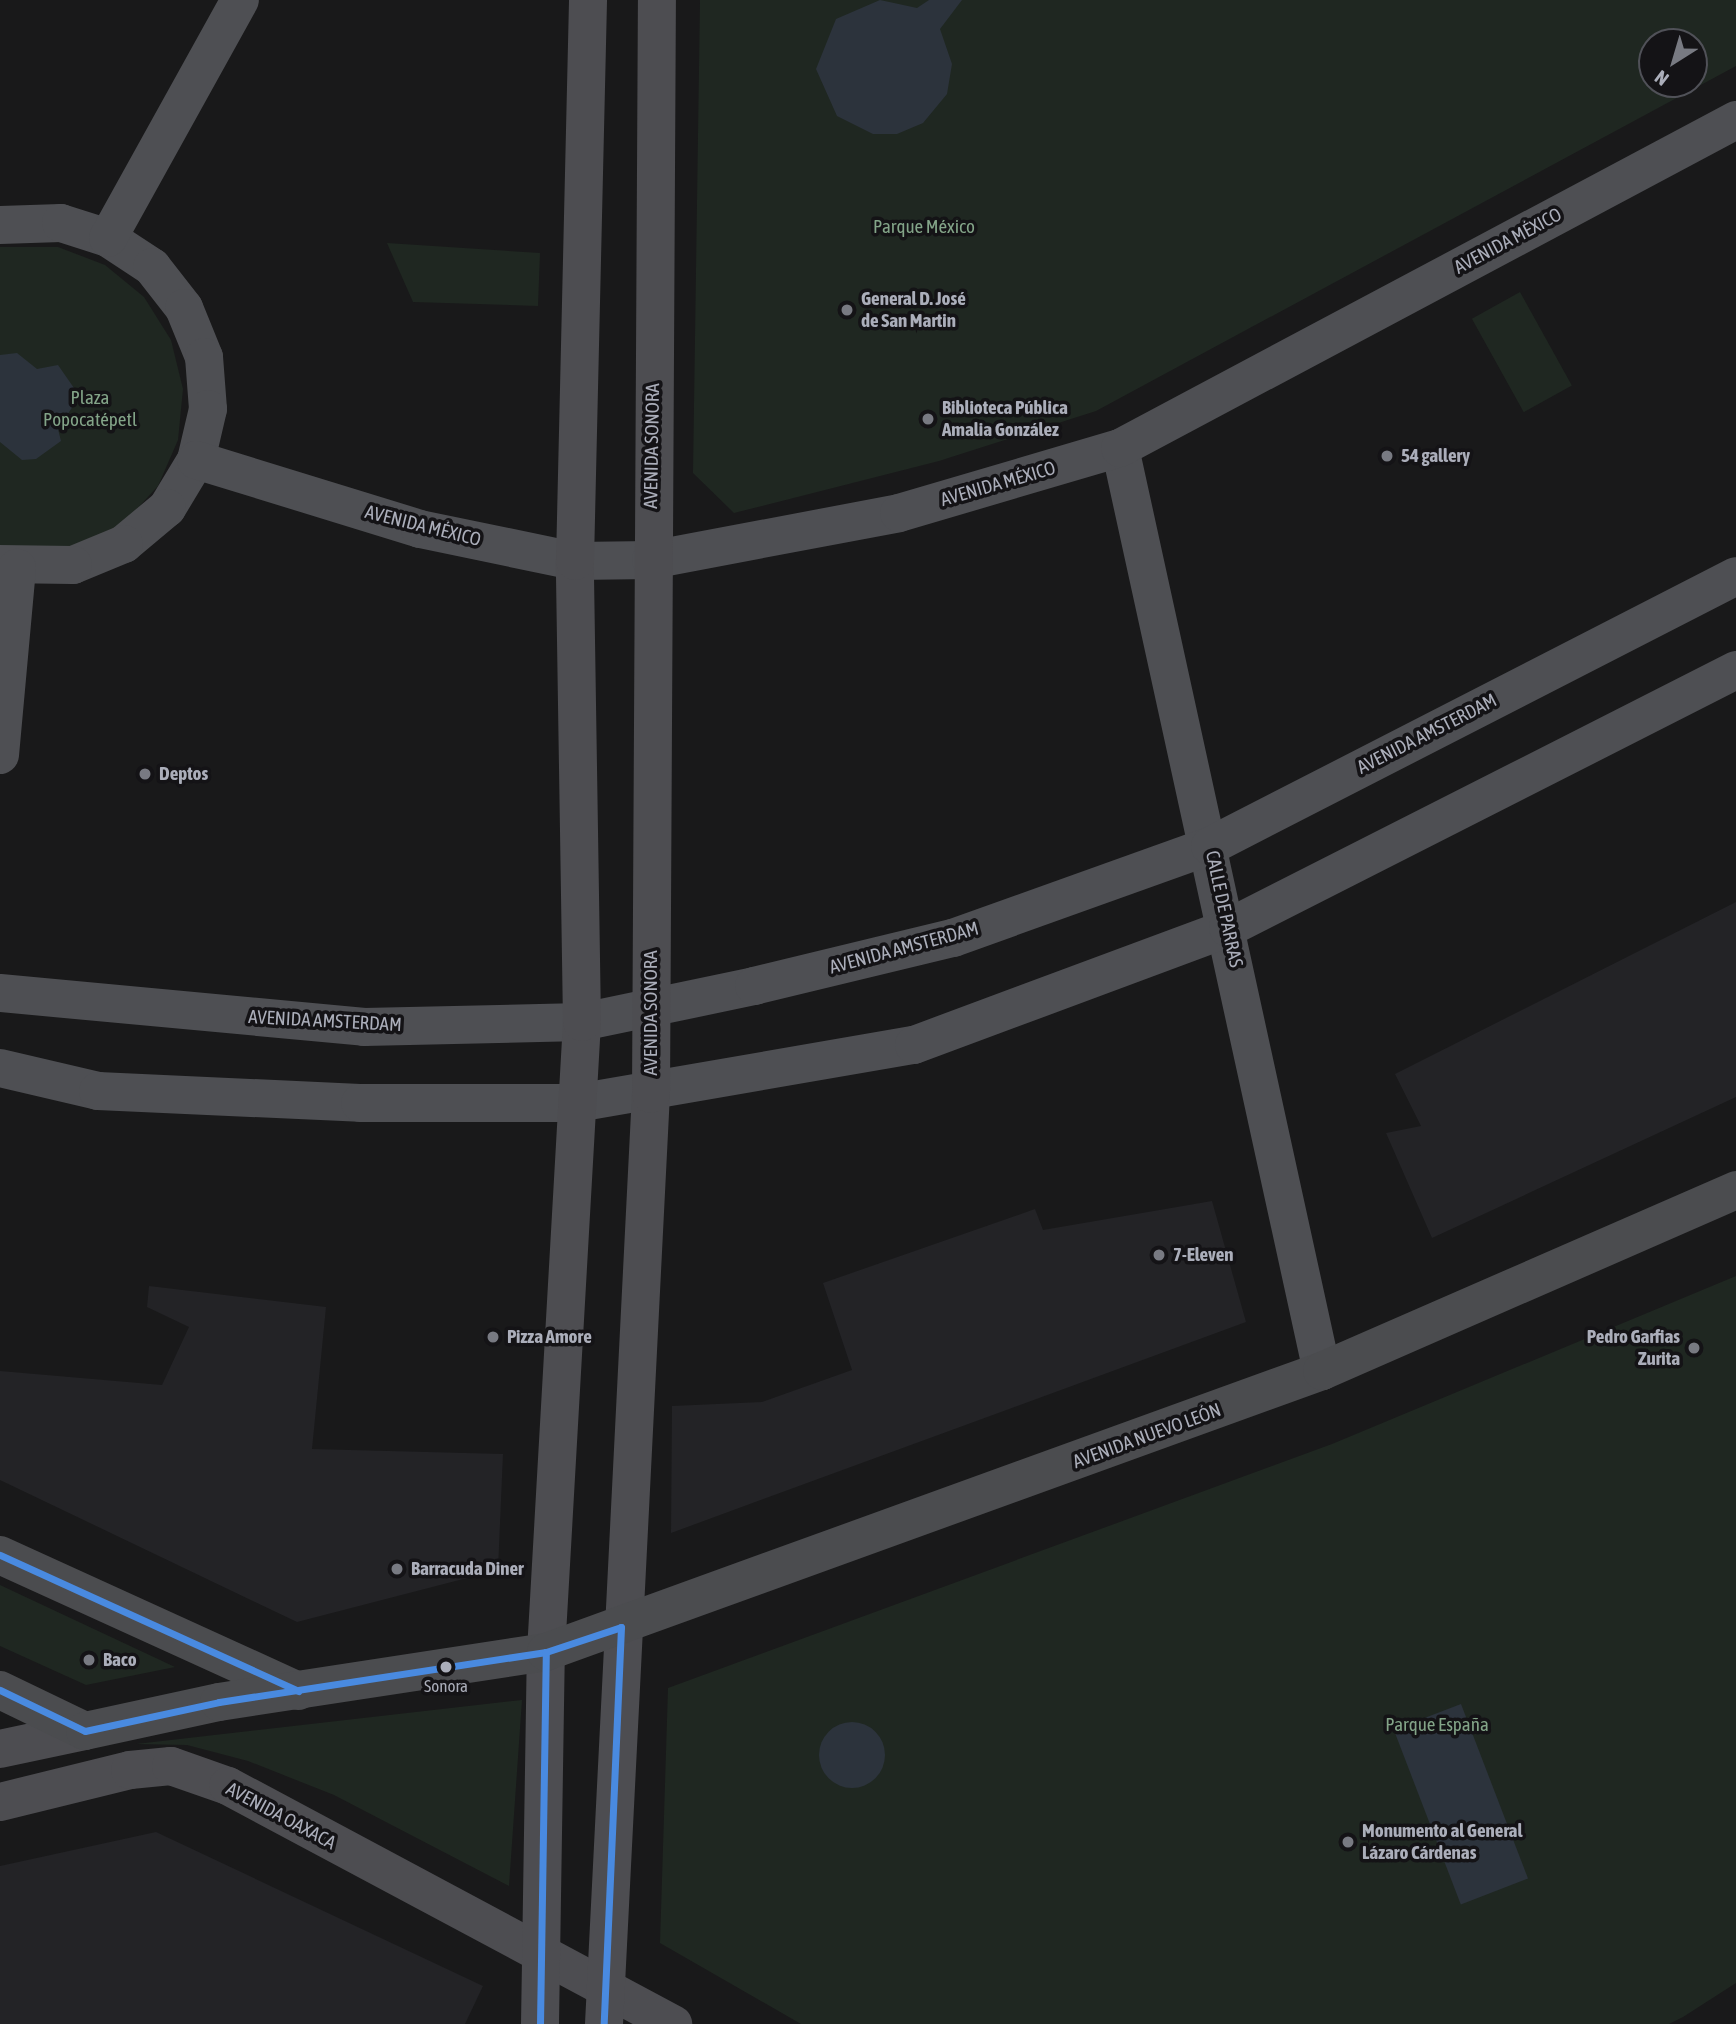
<!DOCTYPE html>
<html>
<head>
<meta charset="utf-8">
<style>
  body { margin:0 }
  #map { position:relative; width:1736px; height:2024px; overflow:hidden; background:#19191a; font-family:"Asap Condensed",sans-serif }
  div>[style] { position:absolute }
  [style*='--x'] { left:calc(var(--x)*1px); top:calc(var(--y)*1px); width:calc(var(--w)*1px); rotate:calc(var(--a)*1deg) }
  .built>* { inset:0; background:#232326 }
  .green>* { inset:0; background:#1f2721; transform-origin:0 0 }
  .water>* { inset:0; background:#2c333c; transform-origin:0 0 }
  .round { border-radius:50% }
  .street>* { height:38px; margin:-19px; padding:0 19px; transform-origin:19px; border-radius:19px; background:#4e4f53 }
  .secondary>* { height:38px; margin:-19px; padding:0 19px; transform-origin:19px; border-radius:19px; background:#4d4d51 }
  .primary>* { height:38px; margin:-19px; padding:0 19px; transform-origin:19px; border-radius:19px; background:#4b4c4f }
  .bus-1>* { height:7px; margin:-3.5px; padding:0 3.5px; transform-origin:3.5px; border-radius:3.5px; background:#498ae0 }
  .dots>* { width:19px; height:19px; translate:-50% -50%; box-sizing:border-box; border:4px solid #141316; border-radius:50% }
  span { translate:-50% -50%; white-space:nowrap; text-align:center; line-height:1.15; -webkit-text-stroke:7px #141316; paint-order:stroke }
  .bus-label { font-size:17px; color:#abaeba }
  .park-label { font-size:19px; color:#83a488 }
  .street-label { font-size:19px; color:#abaeba }
  .poi-label { font-size:19px; color:#abaeba; font-weight:700 }
  .left { translate:0 -50%; text-align:left }
  .right { translate:-100% -50%; text-align:right }
  .north { position:absolute; left:1638px; top:28px; width:70px; height:70px; box-sizing:border-box; background:#141316; border:2px solid #505158; border-radius:50%; rotate:217deg; font-size:19px; font-weight:700; line-height:28px; text-align:center; color:#abaeba }
  .north::after { content:''; display:block; margin:auto; width:24px; height:32px; background:#787a82; clip-path:polygon(50% 0,100% 100%,50% 72%,0 100%) }
</style>
</head>
<body>
<div id="map">
  <div class="built">
    <div style="clip-path:polygon(1736px 902px,1736px 1097px,1432px 1238px,1386px 1133px,1421px 1126px,1395px 1074px)"></div>
    <div style="clip-path:polygon(1212px 1201px,1246px 1322px,671px 1533px,672px 1406px,762px 1402px,852px 1370px,823px 1283px,1035px 1209px,1043px 1230px)"></div>
    <div style="clip-path:polygon(149px 1286px,326px 1307px,312px 1449px,503px 1454px,498px 1570px,297px 1622px,0 1480px,0 1371px,162px 1385px,189px 1327px,147px 1307px)"></div>
    <div style="clip-path:polygon(156px 1832px,483px 1986px,465px 2024px,0 2024px,0 1866px)"></div>
  </div>
  <div class="green">
    <div style="clip-path:polygon(evenodd,700px 0,1736px 0,1736px 66px,1096px 411px,939px 461px,734px 513px,693px 473px,700px 0,1652px 42px,1694px 42px,1694px 84px,1652px 84px,1652px 42px)"></div>
    <div style="clip-path:polygon(387px 243px,540px 253px,538px 306px,413px 302px)"></div>
    <div style="clip-path:polygon(0 247px,58px 247px,105px 265px,144px 297px,171px 340px,183px 389px,178px 440px,158px 486px,124px 523px,79px 547px,0 551px)"></div>
    <div style="left:1520px;top:292px;width:107px;height:55px;rotate:61deg"></div>
    <div style="clip-path:polygon(1736px 1276px,1736px 1983px,1683px 2017px,1669px 2024px,801px 2024px,660px 1943px,668px 1688px,1332px 1444px)"></div>
    <div style="clip-path:polygon(0 1585px,175px 1667px,86px 1685px,0 1646px)"></div>
    <div style="clip-path:polygon(522px 1700px,509px 1886px,334px 1795px,248px 1761px,187px 1745px,136px 1744px)"></div>
  </div>
  <div class="water">
    <div style="clip-path:polygon(880px 0,917px 8px,929px 0,962px 0,940px 29px,952px 64px,947px 94px,923px 123px,897px 134px,873px 134px,837px 116px,816px 69px,836px 19px)"></div>
    <div style="clip-path:polygon(17px 353px,37px 369px,58px 365px,74px 388px,75px 403px,58px 429px,61px 441px,36px 459px,22px 460px,0 442px,0 355px)"></div>
    <div style="left:1461px;top:1704px;width:187px;height:72px;rotate:69deg"></div>
    <div class="round" style="left:819px;top:1722px;width:66px;height:66px"></div>
  </div>
  <div class="street">
    <div style="--x:0;--y:225;--w:61;--a:-1.9"></div>
    <div style="--x:61;--y:223;--w:49;--a:17.7"></div>
    <div style="--x:108;--y:238;--w:53;--a:33.4"></div>
    <div style="--x:152;--y:267;--w:52;--a:52"></div>
    <div style="--x:184;--y:308;--w:53;--a:67.8"></div>
    <div style="--x:204;--y:357;--w:52;--a:85.6"></div>
    <div style="--x:208;--y:409;--w:52;--a:103.2"></div>
    <div style="--x:196;--y:460;--w:56;--a:121.1"></div>
    <div style="--x:167;--y:508;--w:56;--a:140.1"></div>
    <div style="--x:124;--y:544;--w:55;--a:157.6"></div>
    <div style="--x:73;--y:565;--w:73;--a:-179.2"></div>
    <div style="--x:108;--y:238;--w:272;--a:-61"></div>
    <div style="--x:1120;--y:448;--w:945;--a:77.66"></div>
    <div style="--x:196;--y:460;--w:234;--a:17.1"></div>
    <div style="--x:420;--y:529;--w:158;--a:11.7"></div>
    <div style="--x:575;--y:561;--w:76;--a:-0.8"></div>
    <div style="--x:651;--y:560;--w:252;--a:-10.7"></div>
    <div style="--x:899;--y:513;--w:230;--a:-16.4"></div>
    <div style="--x:1120;--y:448;--w:698;--a:-28.03"></div>
    <div style="--x:0;--y:755;--w:188;--a:-84.8"></div>
    <div style="--x:0;--y:993;--w:366;--a:5.3"></div>
    <div style="--x:364;--y:1027;--w:218;--a:-1.3"></div>
    <div style="--x:582;--y:1022;--w:176;--a:-11.8"></div>
    <div style="--x:754;--y:986;--w:205;--a:-13.6"></div>
    <div style="--x:953;--y:938;--w:273;--a:-19.7"></div>
    <div style="--x:1210;--y:846;--w:591;--a:-27.17"></div>
    <div style="--x:0;--y:1068;--w:101;--a:13.2"></div>
    <div style="--x:98;--y:1091;--w:262;--a:2.6"></div>
    <div style="--x:360;--y:1103;--w:217;--a:0"></div>
    <div style="--x:577;--y:1103;--w:342;--a:-9.8"></div>
    <div style="--x:914;--y:1045;--w:335;--a:-20.4"></div>
    <div style="--x:1228;--y:928;--w:570;--a:-26.92"></div>
  </div>
  <div class="secondary">
    <div style="--x:0;--y:1749;--w:87;--a:-12"></div>
    <div style="--x:0;--y:1802;--w:134;--a:-13.8"></div>
    <div style="--x:130;--y:1770;--w:41;--a:-5.6"></div>
    <div style="--x:171;--y:1766;--w:60;--a:19.3"></div>
    <div style="--x:228;--y:1786;--w:505;--a:28.14"></div>
    <div style="--x:540;--y:2024;--w:372;--a:-89.1"></div>
    <div style="--x:546;--y:1652;--w:631;--a:-86.73"></div>
    <div style="--x:582;--y:1022;--w:461;--a:-90.9"></div>
    <div style="--x:575;--y:561;--w:561;--a:-88.67"></div>
    <div style="--x:604;--y:2024;--w:931;--a:-87.11"></div>
    <div style="--x:651;--y:1094;--w:1094;--a:-89.69"></div>
  </div>
  <div class="primary">
    <div style="--x:0;--y:1555;--w:328;--a:24.5"></div>
    <div style="--x:0;--y:1690;--w:94;--a:25.8"></div>
    <div style="--x:85;--y:1731;--w:137;--a:-12.2"></div>
    <div style="--x:219;--y:1702;--w:331;--a:-8.7"></div>
    <div style="--x:546;--y:1652;--w:825;--a:-19.91"></div>
    <div style="--x:1322;--y:1371;--w:452;--a:-23.6"></div>
  </div>
  <div class="bus-1">
    <div style="--x:0;--y:1555;--w:328;--a:24.5"></div>
    <div style="--x:0;--y:1690;--w:94;--a:25.8"></div>
    <div style="--x:85;--y:1731;--w:137;--a:-12.2"></div>
    <div style="--x:219;--y:1702;--w:331;--a:-8.7"></div>
    <div style="--x:546;--y:1652;--w:79;--a:-18.4"></div>
    <div style="--x:621;--y:1627;--w:397;--a:92.5"></div>
    <div style="--x:540;--y:2024;--w:372;--a:-89.1"></div>
  </div>
  <div class="dots">
    <div style="left:847px;top:310px;background:#787a82"></div>
    <div style="left:928px;top:419px;background:#787a82"></div>
    <div style="left:1387px;top:456px;background:#787a82"></div>
    <div style="left:145px;top:774px;background:#787a82"></div>
    <div style="left:1159px;top:1255px;background:#787a82"></div>
    <div style="left:493px;top:1337px;background:#787a82"></div>
    <div style="left:1694px;top:1348px;background:#787a82"></div>
    <div style="left:397px;top:1569px;background:#787a82"></div>
    <div style="left:89px;top:1660px;background:#787a82"></div>
    <div style="left:446px;top:1667px;background:#abaeba"></div>
    <div style="left:1348px;top:1842px;background:#787a82"></div>
  </div>
  <div class="bus-label">
    <span style="left:446px;top:1687px">Sonora</span>
  </div>
  <div class="park-label">
    <span style="left:924px;top:227px">Parque México</span>
    <span style="left:90px;top:409px">Plaza<br>Popocatépetl</span>
    <span style="left:1437px;top:1725px">Parque España</span>
  </div>
  <div class="street-label">
    <span style="left:1508px;top:241px;rotate:-28deg">AVENIDA MÉXICO</span>
    <span style="left:652px;top:446px;rotate:-89deg">AVENIDA SONORA</span>
    <span style="left:998px;top:484px;rotate:-16deg">AVENIDA MÉXICO</span>
    <span style="left:423px;top:526px;rotate:14deg">AVENIDA MÉXICO</span>
    <span style="left:1427px;top:734px;rotate:-27deg">AVENIDA AMSTERDAM</span>
    <span style="left:1224px;top:909px;rotate:78deg">CALLE DE PARRAS</span>
    <span style="left:904px;top:948px;rotate:-15deg">AVENIDA AMSTERDAM</span>
    <span style="left:651px;top:1013px;rotate:-90deg">AVENIDA SONORA</span>
    <span style="left:325px;top:1021px;rotate:3deg">AVENIDA AMSTERDAM</span>
    <span style="left:1147px;top:1436px;rotate:-20deg">AVENIDA NUEVO LEÓN</span>
    <span style="left:281px;top:1816px;rotate:28deg">AVENIDA OAXACA</span>
  </div>
  <div class="poi-label">
    <span class="left" style="left:861px;top:310px">General D. José<br>de San Martin</span>
    <span class="left" style="left:942px;top:419px">Biblioteca Pública<br>Amalia González</span>
    <span class="left" style="left:1401px;top:456px">54 gallery</span>
    <span class="left" style="left:159px;top:774px">Deptos</span>
    <span class="left" style="left:1173px;top:1255px">7-Eleven</span>
    <span class="left" style="left:507px;top:1337px">Pizza Amore</span>
    <span class="right" style="left:1680px;top:1348px">Pedro Garfias<br>Zurita</span>
    <span class="left" style="left:411px;top:1569px">Barracuda Diner</span>
    <span class="left" style="left:103px;top:1660px">Baco</span>
    <span class="left" style="left:1362px;top:1842px">Monumento al General<br>Lázaro Cárdenas</span>
  </div>
  <div class="north">N</div>
</div>
</body>
</html>
